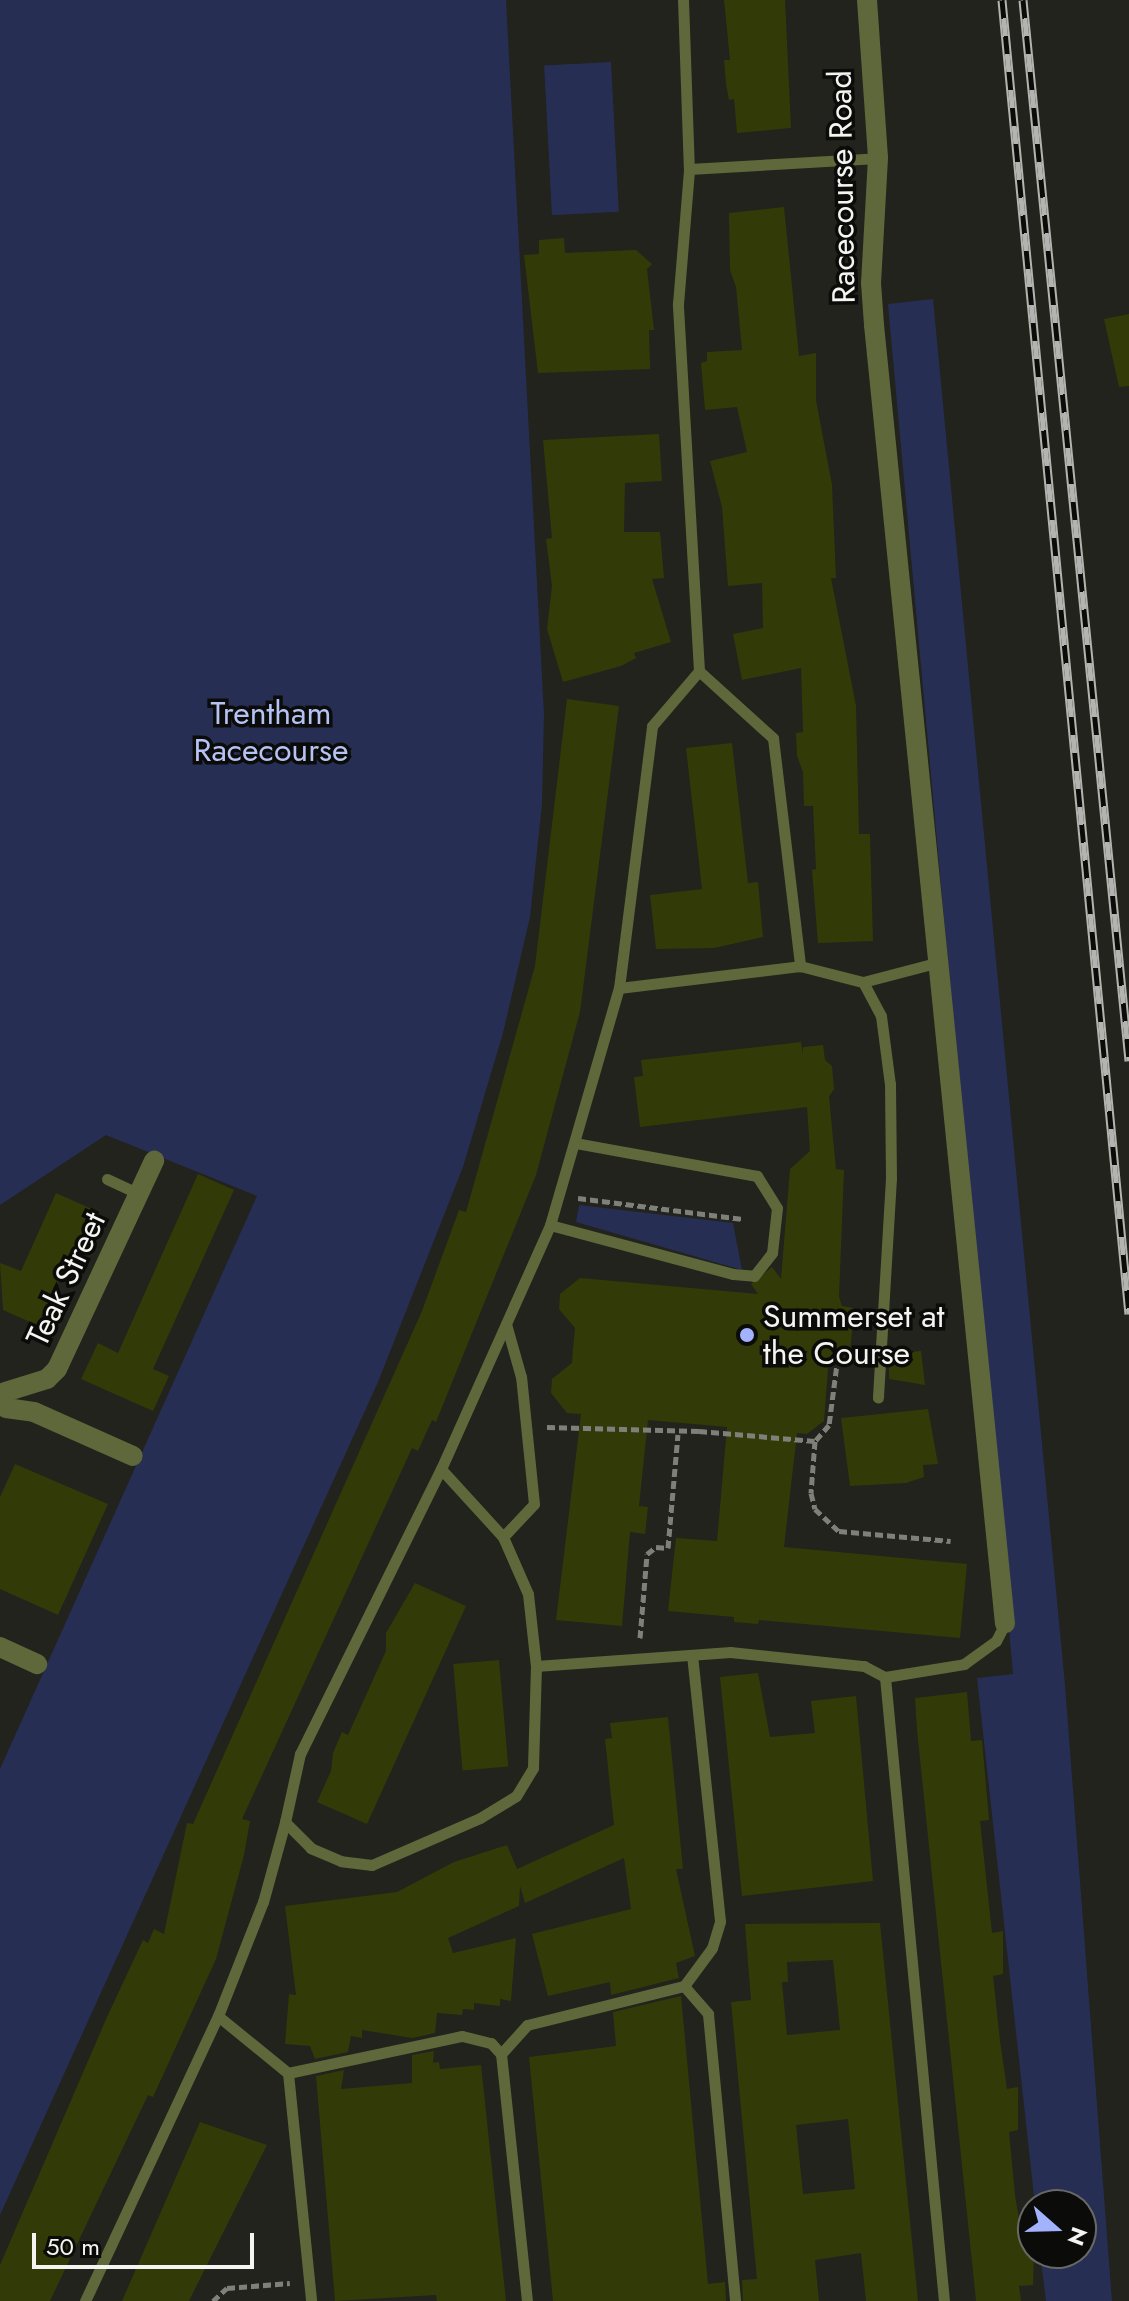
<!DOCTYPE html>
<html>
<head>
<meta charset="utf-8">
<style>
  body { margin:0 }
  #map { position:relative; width:1129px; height:2301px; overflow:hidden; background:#21231c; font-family:Jost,sans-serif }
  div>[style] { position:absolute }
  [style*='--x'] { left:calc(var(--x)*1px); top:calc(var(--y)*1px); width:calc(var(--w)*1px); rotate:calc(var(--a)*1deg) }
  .green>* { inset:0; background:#272e54; transform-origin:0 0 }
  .building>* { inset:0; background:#323b07; transform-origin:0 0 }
  .path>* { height:5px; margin-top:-2.5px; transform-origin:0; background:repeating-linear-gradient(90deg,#7e807a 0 8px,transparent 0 12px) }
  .service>* { height:11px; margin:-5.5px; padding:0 5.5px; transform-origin:5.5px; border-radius:5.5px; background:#5e683a }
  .minor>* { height:20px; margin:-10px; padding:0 10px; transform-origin:10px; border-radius:10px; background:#5e683a }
  .rail>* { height:9px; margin-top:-4.5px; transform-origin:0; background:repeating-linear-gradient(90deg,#0b0c09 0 18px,#b3b4af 0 36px); box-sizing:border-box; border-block:2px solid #b3b4af }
  .dots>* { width:22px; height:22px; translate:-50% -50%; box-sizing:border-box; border:4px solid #0b0c09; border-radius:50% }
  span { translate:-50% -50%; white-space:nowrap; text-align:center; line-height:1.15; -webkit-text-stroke:7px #0b0c09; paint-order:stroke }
  .street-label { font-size:32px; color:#f4f5f1 }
  .park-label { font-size:32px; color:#b5c2f4 }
  .poi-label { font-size:32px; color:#f4f5f1 }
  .left { translate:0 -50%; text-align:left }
  .north { position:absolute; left:1017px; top:2189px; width:80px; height:80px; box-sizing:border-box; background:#0b0c09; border:2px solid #686966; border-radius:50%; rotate:110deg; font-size:22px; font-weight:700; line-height:32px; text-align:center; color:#f4f5f1 }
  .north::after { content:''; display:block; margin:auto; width:28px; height:36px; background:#a2b2fd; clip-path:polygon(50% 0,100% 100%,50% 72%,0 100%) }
  .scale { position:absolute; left:32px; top:2233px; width:222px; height:36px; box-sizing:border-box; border:4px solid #f4f5f1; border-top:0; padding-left:10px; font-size:24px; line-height:28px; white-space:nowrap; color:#f4f5f1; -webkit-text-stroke:6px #0b0c09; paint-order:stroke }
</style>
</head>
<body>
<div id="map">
  <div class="green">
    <div style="clip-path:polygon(0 0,506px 0,544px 715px,542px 804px,530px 917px,503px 1033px,463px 1167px,378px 1382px,0 2215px,0 1769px,257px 1196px,106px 1135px,0 1205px)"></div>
    <div style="left:611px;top:62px;width:150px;height:67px;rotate:87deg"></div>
    <div style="clip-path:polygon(933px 299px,1065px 1685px,1112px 2301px,1046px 2301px,1040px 2253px,1081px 2253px,1081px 2205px,1035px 2205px,977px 1678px,1013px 1674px,888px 304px)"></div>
    <div style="clip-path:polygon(579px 1205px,733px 1223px,742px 1270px,576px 1222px)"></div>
  </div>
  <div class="building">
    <div style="clip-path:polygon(724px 0,785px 0,791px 128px,737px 133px,734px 99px,729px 100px,726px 84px,724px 60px,730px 60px)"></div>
    <div style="clip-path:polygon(784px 207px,799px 356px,816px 353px,816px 400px,832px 485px,836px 578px,831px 578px,856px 706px,859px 834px,870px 834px,873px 941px,818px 943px,812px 870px,816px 869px,813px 806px,804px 806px,803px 772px,797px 756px,796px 733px,803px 732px,801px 668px,742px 680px,733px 634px,763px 628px,762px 583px,728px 586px,722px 507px,710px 461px,747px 452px,737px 407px,705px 410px,701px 363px,707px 361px,707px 352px,742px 350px,736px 287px,730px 270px,729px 213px)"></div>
    <div style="clip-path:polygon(564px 238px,565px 253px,636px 250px,652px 264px,647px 269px,654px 330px,649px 330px,650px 369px,538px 373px,524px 255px,539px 254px,539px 240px)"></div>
    <div style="clip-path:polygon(1129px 314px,1129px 386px,1119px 387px,1104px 319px)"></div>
    <div style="clip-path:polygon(659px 434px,662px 481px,625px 483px,624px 532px,660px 532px,664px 578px,652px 579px,671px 642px,634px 653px,636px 658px,621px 666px,563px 682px,547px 629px,552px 586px,546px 539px,552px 538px,543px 440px)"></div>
    <div style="clip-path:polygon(567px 699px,619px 706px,580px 1012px,536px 1175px,436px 1422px,432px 1420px,418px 1451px,412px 1448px,242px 1819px,250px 1821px,244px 1855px,216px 1959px,153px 2097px,148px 2095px,50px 2301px,0 2301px,0 2265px,107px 2017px,143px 1940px,148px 1943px,154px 1929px,164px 1934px,187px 1823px,193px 1824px,422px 1311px,459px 1210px,466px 1212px,535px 966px)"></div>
    <div style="clip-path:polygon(732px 743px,748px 883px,758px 882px,763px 937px,714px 948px,656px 949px,650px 895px,702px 889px,686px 748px)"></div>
    <div style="clip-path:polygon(801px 1042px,803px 1055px,803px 1047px,823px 1045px,825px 1060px,832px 1066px,834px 1089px,829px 1097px,836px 1169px,844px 1170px,839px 1297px,842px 1306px,854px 1308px,850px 1354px,834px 1352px,828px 1369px,824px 1421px,807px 1434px,797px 1433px,784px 1547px,967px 1564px,960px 1638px,759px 1620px,758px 1624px,734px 1622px,734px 1617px,668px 1611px,676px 1538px,717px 1541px,727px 1427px,648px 1420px,639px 1506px,648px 1507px,645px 1534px,630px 1532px,622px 1626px,556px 1620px,581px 1414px,567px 1413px,551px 1393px,552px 1379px,572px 1363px,573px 1349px,575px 1328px,559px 1309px,560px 1294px,580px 1278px,758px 1294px,751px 1284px,772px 1267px,781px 1279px,790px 1169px,810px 1151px,807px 1107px,640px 1127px,634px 1077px,643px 1076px,641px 1060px)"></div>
    <div style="clip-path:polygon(198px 1174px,234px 1190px,153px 1369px,169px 1376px,153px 1411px,81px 1379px,98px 1343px,118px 1353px)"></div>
    <div style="clip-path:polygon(56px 1193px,94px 1210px,37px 1325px,3px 1310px,0 1263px,21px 1271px)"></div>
    <div style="clip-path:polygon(921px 1351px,925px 1385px,889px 1379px,889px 1354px)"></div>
    <div style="clip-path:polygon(928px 1409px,938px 1464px,923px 1465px,924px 1477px,906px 1483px,850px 1486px,841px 1418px)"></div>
    <div style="clip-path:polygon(15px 1464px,108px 1504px,58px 1615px,0 1589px,0 1497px)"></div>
    <div style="clip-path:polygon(415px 1583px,466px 1606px,367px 1824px,317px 1802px,331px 1771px,333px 1753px,342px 1732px,348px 1735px,386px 1651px,386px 1633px)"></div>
    <div style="left:499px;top:1660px;width:107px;height:46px;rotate:85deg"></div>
    <div style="clip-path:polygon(758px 1673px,770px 1737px,815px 1733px,811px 1701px,856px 1696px,873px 1881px,742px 1896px,720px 1677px)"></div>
    <div style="clip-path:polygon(967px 1692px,971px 1741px,982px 1740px,989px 1820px,980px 1821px,992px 1933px,1003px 1931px,1003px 1974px,993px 1976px,1000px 2041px,1007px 2089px,1018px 2087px,1018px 2130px,1009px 2132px,1015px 2195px,1023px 2243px,1033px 2242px,1034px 2253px,1033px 2285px,1019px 2286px,1021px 2301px,976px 2301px,917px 1730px,915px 1698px)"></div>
    <div style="clip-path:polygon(668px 1717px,683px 1869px,676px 1869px,695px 1956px,676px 1963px,679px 1978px,611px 1995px,610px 1982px,548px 1996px,532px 1934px,631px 1909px,624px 1858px,525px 1903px,520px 1886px,519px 1906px,448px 1938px,453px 1953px,516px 1938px,511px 2001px,500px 1999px,500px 2006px,474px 2003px,474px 2010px,463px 2009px,462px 2015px,437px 2013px,435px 2033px,412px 2038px,362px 2030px,362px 2038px,351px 2036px,348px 2052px,315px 2059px,310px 2046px,285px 2044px,289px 1994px,296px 1995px,285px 1906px,397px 1892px,454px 1862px,507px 1845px,517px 1869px,614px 1825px,605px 1739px,612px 1738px,610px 1723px)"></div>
    <div style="clip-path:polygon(evenodd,880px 1923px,918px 2301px,866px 2301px,861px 2253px,815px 2260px,819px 2301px,743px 2301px,742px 2280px,757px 2279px,731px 2002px,751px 2000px,745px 1924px,880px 1923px,833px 1960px,840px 2030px,787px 2035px,782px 1982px,788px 1982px,787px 1962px,833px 1960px,880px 1923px,848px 2119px,855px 2189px,803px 2194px,796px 2125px,848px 2119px)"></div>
    <div style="clip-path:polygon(681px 1996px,708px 2284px,725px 2282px,726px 2301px,553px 2301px,529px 2057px,616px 2046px,613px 2012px)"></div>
    <div style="clip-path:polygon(434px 2051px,433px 2063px,439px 2062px,440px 2069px,481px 2065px,506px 2301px,437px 2301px,436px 2295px,335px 2301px,316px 2076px,344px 2070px,341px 2089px,412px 2083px,412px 2055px)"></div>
    <div style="clip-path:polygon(200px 2122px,267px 2145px,189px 2301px,122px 2301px)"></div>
  </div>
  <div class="path">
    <div style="--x:578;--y:1198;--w:166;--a:7.3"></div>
    <div style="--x:838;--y:1356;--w:70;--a:97.4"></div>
    <div style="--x:829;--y:1425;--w:21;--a:131"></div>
    <div style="--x:815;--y:1441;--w:52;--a:94.4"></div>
    <div style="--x:811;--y:1493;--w:16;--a:76"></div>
    <div style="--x:815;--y:1509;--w:33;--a:43"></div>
    <div style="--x:839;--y:1531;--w:112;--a:5.1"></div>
    <div style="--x:547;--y:1427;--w:152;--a:1.5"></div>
    <div style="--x:699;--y:1431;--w:116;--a:4.9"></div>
    <div style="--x:640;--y:1638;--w:84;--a:-85.2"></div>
    <div style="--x:647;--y:1554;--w:11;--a:-38"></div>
    <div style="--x:656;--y:1547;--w:12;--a:5"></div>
    <div style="--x:668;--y:1548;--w:114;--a:-85"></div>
    <div style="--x:213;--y:2301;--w:19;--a:-43"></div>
    <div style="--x:227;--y:2288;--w:63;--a:-4.5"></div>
  </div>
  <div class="service">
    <div style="--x:683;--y:0;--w:169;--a:88"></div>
    <div style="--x:699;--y:671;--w:100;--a:42.2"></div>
    <div style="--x:773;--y:738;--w:230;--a:83.2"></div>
    <div style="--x:863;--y:982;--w:79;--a:-14.7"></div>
    <div style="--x:619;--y:988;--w:182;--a:-6.9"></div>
    <div style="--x:800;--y:966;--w:65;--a:14.3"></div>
    <div style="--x:863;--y:982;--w:38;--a:62"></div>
    <div style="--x:881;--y:1016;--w:69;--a:82.5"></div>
    <div style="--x:890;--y:1084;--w:94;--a:89.4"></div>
    <div style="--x:891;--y:1178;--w:220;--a:93.4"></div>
    <div style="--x:107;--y:1179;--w:35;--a:25"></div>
    <div style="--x:550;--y:1225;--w:189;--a:15"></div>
    <div style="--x:733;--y:1274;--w:21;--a:5"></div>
    <div style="--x:754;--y:1276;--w:29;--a:-52"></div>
    <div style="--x:772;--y:1253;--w:45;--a:-83.7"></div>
    <div style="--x:777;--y:1208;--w:38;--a:-122"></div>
    <div style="--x:757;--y:1176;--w:184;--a:-169.7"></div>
    <div style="--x:441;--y:1469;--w:92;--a:47.6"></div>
    <div style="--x:503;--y:1537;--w:62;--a:66.3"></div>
    <div style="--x:528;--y:1594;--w:72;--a:83.7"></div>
    <div style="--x:536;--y:1666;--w:102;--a:91.7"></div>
    <div style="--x:533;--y:1768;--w:33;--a:121"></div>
    <div style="--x:516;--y:1796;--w:42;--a:148.6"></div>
    <div style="--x:480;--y:1818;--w:118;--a:156.5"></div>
    <div style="--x:372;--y:1865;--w:31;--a:-173"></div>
    <div style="--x:341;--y:1861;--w:33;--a:-157"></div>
    <div style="--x:311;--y:1848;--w:37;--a:-135"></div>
    <div style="--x:285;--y:1822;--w:70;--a:-77.6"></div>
    <div style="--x:300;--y:1754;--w:318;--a:-63.7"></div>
    <div style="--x:441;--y:1469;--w:267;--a:-65.9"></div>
    <div style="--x:550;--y:1225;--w:247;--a:-73.8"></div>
    <div style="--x:619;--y:988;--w:264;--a:-82.8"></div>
    <div style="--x:652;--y:726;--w:72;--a:-49.5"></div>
    <div style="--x:699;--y:671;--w:368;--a:-93.3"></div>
    <div style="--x:678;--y:304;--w:135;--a:-85.3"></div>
    <div style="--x:689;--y:169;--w:189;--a:-3.3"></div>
    <div style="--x:503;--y:1537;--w:45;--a:-46.8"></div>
    <div style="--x:534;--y:1504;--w:128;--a:-95.8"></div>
    <div style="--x:521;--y:1377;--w:55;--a:-105.8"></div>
    <div style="--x:536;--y:1666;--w:195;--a:-4.1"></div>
    <div style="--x:730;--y:1652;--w:135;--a:6"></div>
    <div style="--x:864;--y:1666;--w:24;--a:28"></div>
    <div style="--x:885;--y:1677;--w:627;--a:84.6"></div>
    <div style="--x:885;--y:1677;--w:80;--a:-9.3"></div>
    <div style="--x:964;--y:1664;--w:39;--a:-36"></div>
    <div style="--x:996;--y:1641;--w:20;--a:-63"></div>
    <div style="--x:684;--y:1986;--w:37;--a:49"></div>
    <div style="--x:708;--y:2014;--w:288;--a:84.6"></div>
    <div style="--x:218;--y:2016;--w:90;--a:39.2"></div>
    <div style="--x:288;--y:2073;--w:229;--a:84.2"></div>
    <div style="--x:288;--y:2073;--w:178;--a:-12"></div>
    <div style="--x:462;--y:2036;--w:30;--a:14"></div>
    <div style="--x:491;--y:2043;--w:15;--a:48"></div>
    <div style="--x:85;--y:2301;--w:315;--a:-65"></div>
    <div style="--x:218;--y:2016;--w:123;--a:-68.5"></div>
    <div style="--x:263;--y:1902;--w:83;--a:-74.6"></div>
    <div style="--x:527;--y:2301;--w:248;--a:-96"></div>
    <div style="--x:501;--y:2054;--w:39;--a:-48"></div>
    <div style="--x:527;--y:2025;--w:162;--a:-14"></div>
    <div style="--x:684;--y:1986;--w:47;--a:-53.6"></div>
    <div style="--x:712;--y:1948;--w:28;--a:-73"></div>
    <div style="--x:720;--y:1921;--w:267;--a:-96"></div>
  </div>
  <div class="minor">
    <div style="--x:867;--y:0;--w:158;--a:86"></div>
    <div style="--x:878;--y:158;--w:125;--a:93.2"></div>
    <div style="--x:871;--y:283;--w:42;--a:85.9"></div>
    <div style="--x:874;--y:325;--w:1305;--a:84.24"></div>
    <div style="--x:5;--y:1392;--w:44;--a:-17.2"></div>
    <div style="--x:47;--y:1379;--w:14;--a:-45"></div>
    <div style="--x:57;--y:1369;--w:230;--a:-65"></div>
    <div style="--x:6;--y:1408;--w:28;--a:8"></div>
    <div style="--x:34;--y:1412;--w:108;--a:24"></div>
    <div style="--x:0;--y:1647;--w:41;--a:24.7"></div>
  </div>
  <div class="rail">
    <div style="--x:1002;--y:0;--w:1320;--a:84.48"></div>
    <div style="--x:1023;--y:0;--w:1066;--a:84.29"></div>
  </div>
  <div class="dots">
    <div style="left:747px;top:1335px;background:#a2b2fd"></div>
  </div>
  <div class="street-label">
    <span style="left:842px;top:187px;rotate:-91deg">Racecourse Road</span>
    <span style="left:66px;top:1279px;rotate:-65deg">Teak Street</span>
  </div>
  <div class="park-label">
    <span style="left:271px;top:732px">Trentham<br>Racecourse</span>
  </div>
  <div class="poi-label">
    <span class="left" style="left:763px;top:1335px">Summerset at<br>the Course</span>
  </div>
  <div class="north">N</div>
  <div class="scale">50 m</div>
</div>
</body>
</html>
